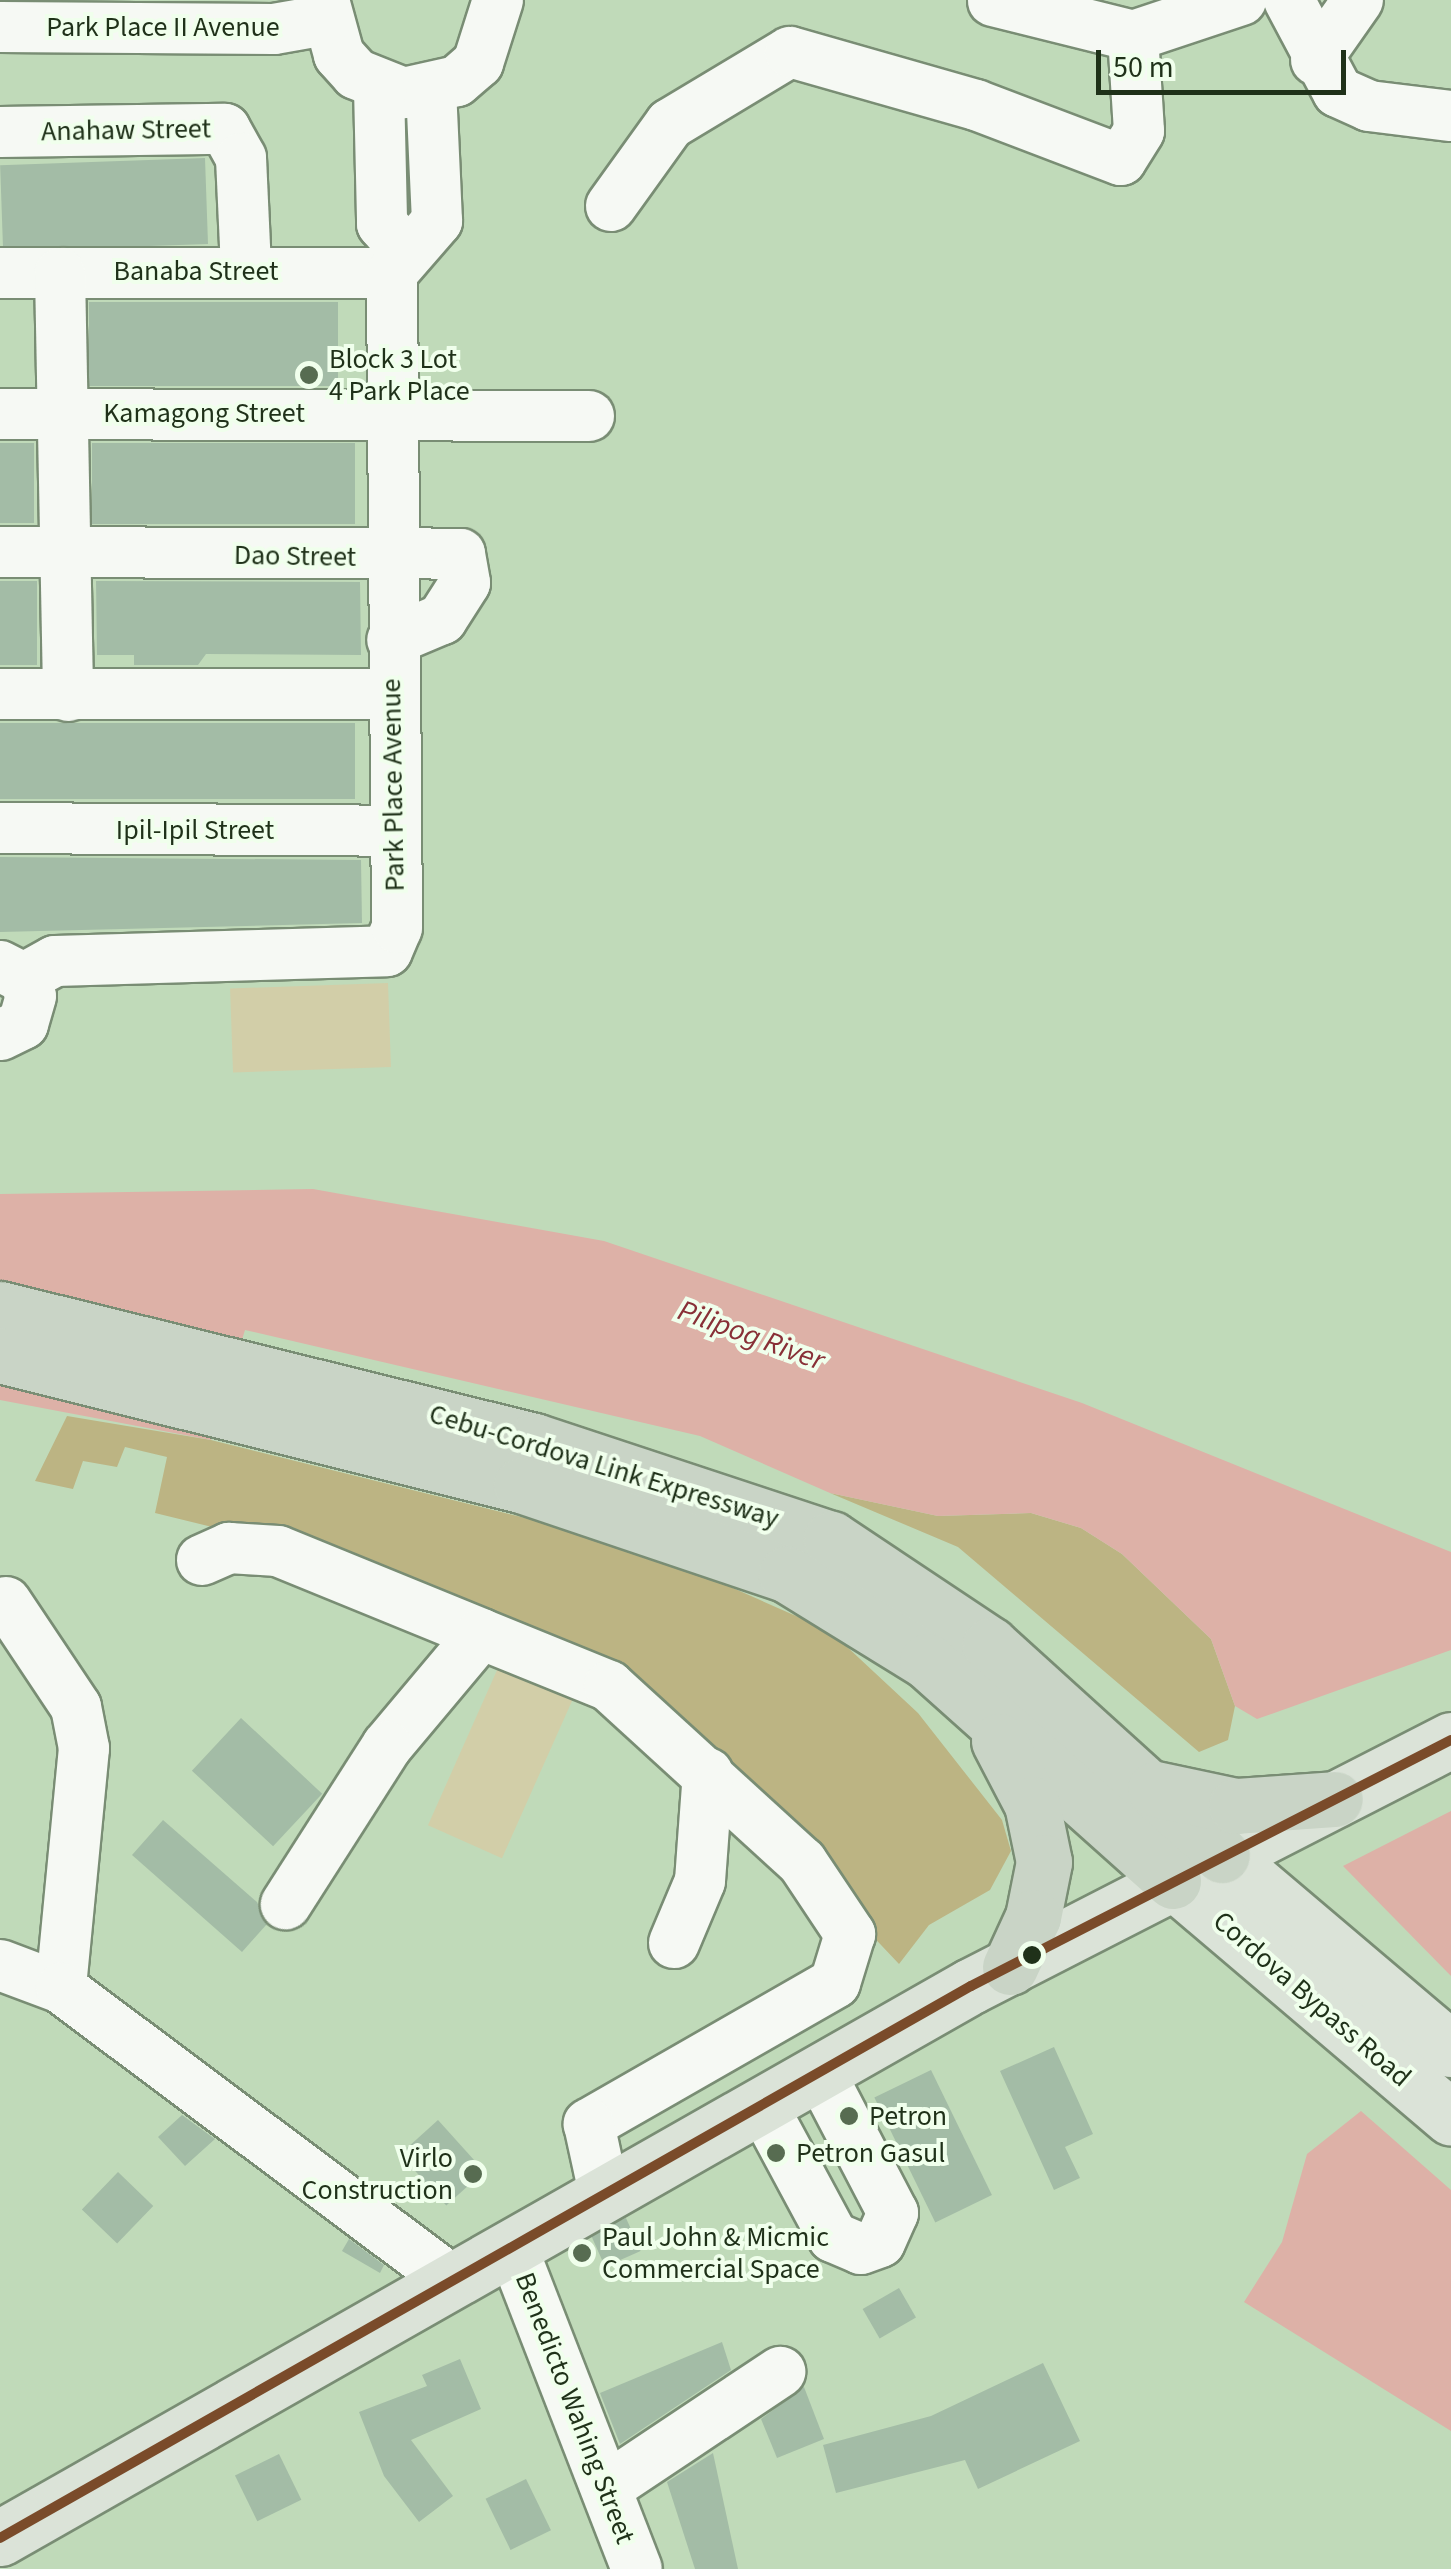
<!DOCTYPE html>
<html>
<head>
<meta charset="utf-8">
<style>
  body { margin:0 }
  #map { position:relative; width:1451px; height:2569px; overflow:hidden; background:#c0dab9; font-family:"Source Sans 3",sans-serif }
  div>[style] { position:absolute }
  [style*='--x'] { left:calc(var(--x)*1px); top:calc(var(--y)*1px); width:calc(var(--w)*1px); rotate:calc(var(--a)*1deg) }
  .green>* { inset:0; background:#d2cea8; transform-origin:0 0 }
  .forest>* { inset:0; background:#bcb483 }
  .water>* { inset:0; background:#ddb1a7 }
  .building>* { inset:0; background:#a3bca6; transform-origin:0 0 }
  .roads { filter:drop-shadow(2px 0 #798d74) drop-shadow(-2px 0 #798d74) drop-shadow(0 2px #798d74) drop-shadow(0 -2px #798d74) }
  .minor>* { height:50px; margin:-25px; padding:0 25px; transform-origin:25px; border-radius:25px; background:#f6f9f4 }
  .major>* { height:55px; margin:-27.5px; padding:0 27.5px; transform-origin:27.5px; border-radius:27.5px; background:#dbe3d8 }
  .highway>* { height:55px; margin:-27.5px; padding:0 27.5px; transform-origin:27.5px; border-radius:27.5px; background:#c9d4c6 }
  .bus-1>* { height:10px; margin:-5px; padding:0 5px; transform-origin:5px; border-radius:5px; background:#7a4b2a }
  .dots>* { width:28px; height:28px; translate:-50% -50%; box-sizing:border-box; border:5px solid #f0ffec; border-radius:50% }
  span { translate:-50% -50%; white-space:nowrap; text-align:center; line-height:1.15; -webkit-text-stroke:8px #f0ffec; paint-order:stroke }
  .street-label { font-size:28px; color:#1f3119 }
  .poi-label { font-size:28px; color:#1f3119 }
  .left { translate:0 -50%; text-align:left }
  .right { translate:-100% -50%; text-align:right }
  .water-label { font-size:30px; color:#883037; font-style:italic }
  .scale { position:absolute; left:1096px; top:50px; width:250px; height:45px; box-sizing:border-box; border:5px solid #1f3119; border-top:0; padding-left:12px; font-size:30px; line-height:35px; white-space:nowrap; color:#1f3119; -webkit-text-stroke:8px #f0ffec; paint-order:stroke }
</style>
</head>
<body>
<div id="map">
  <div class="green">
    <div style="left:388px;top:983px;width:84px;height:158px;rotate:88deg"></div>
    <div style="left:502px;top:1659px;width:81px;height:182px;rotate:24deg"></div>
  </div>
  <div class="forest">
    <div style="clip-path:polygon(67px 1416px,211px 1440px,638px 1546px,830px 1631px,918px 1713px,1002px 1820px,1011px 1851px,990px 1890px,929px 1925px,899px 1964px,658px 1709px,504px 1615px,343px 1559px,155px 1513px,167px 1457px,125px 1447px,117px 1467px,83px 1461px,73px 1489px,35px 1481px)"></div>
    <div style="clip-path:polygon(830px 1493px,938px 1516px,1031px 1513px,1081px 1528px,1122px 1554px,1211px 1639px,1235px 1706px,1228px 1740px,1199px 1752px,958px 1547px)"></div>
  </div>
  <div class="water">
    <div style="clip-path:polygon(313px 1189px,604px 1241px,1082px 1403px,1451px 1552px,1451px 1650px,1257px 1719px,1235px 1706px,1211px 1639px,1122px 1554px,1081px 1528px,1031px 1513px,938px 1516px,830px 1493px,700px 1436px,245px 1330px,211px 1440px,0 1400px,0 1194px)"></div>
    <div style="clip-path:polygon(1451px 1811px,1451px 1976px,1343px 1866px)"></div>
    <div style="clip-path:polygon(1361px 2111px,1451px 2190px,1451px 2431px,1244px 2302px,1282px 2242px,1307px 2154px)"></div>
  </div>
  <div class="building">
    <div style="left:205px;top:158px;width:86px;height:205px;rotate:88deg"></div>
    <div style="left:89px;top:302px;width:249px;height:84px"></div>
    <div style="left:0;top:443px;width:34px;height:80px"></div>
    <div style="left:92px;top:443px;width:263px;height:81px"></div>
    <div style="left:0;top:581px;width:37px;height:84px"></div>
    <div style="clip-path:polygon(96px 581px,360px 582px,361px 655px,206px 654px,198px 665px,134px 665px,134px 655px,97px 655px)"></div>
    <div style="left:0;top:723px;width:355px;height:76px"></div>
    <div style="clip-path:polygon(0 857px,361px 860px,362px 923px,0 932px)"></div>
    <div style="left:241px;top:1718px;width:111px;height:72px;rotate:43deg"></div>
    <div style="clip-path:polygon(163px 1820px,257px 1902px,267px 1924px,242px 1952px,132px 1855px)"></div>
    <div style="clip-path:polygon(1054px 2047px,1093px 2134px,1065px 2147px,1080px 2178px,1054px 2190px,1000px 2071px)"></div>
    <div style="left:931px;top:2070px;width:139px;height:63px;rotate:64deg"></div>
    <div style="clip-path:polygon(182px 2115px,215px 2139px,185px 2166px,158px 2137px)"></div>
    <div style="left:438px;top:2120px;width:69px;height:51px;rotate:48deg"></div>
    <div style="left:118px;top:2172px;width:49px;height:52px;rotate:44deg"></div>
    <div style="left:626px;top:2218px;width:36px;height:39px;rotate:66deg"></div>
    <div style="clip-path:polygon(349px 2239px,384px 2265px,380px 2273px,342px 2251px)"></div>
    <div style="left:899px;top:2288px;width:34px;height:42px;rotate:60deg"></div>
    <div style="clip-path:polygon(722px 2342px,731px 2370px,620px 2444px,600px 2393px)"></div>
    <div style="clip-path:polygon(460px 2359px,481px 2409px,411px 2440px,453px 2496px,419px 2522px,384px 2476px,359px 2412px,427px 2386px,422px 2375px)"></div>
    <div style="clip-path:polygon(1043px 2363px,1080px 2441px,978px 2489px,965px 2460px,836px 2493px,823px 2445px,931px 2416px)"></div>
    <div style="clip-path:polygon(804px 2387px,824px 2439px,777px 2458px,761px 2419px)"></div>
    <div style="clip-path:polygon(713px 2453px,738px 2569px,695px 2569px,667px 2482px)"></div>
    <div style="left:279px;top:2454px;width:51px;height:49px;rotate:64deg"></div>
    <div style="left:526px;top:2479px;width:57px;height:45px;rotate:64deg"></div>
  </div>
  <div class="roads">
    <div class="minor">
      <div style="--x:324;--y:0;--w:57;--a:74.7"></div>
      <div style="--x:339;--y:55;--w:25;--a:48"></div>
      <div style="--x:356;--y:74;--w:52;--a:21.6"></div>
      <div style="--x:404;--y:93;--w:54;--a:-12.8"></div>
      <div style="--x:457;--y:81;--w:28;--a:-41"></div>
      <div style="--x:478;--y:63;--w:66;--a:-72.4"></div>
      <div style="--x:1289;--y:0;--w:104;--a:62"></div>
      <div style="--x:1338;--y:92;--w:34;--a:24"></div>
      <div style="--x:1369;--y:106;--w:83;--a:7"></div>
      <div style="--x:993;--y:1;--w:144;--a:14"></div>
      <div style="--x:1133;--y:36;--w:114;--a:-18.4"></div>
      <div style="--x:0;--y:27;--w:274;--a:0.4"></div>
      <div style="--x:274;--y:29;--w:53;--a:-9.8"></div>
      <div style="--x:1316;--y:60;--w:73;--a:-55"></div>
      <div style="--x:379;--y:87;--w:137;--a:88.7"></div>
      <div style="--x:382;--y:224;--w:39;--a:48"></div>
      <div style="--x:0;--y:132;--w:225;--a:-0.8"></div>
      <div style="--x:225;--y:129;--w:33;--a:61"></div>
      <div style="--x:241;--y:158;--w:112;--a:87.4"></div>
      <div style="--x:611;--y:206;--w:101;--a:-54.3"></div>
      <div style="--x:670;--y:124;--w:140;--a:-31"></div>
      <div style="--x:790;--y:52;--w:193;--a:15.9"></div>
      <div style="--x:976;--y:105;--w:155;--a:20.8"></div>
      <div style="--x:1121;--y:160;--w:34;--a:-58"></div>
      <div style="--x:1139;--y:131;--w:95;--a:-93.6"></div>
      <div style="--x:0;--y:273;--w:392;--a:0"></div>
      <div style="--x:60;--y:273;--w:423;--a:88.9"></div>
      <div style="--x:0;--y:414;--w:589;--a:0.19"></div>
      <div style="--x:0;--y:552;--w:460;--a:0.2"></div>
      <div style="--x:460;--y:554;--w:29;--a:80"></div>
      <div style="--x:465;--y:583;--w:43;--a:122.6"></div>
      <div style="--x:442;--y:619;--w:54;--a:157.2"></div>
      <div style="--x:0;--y:694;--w:392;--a:0"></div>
      <div style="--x:0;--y:828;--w:390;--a:0.4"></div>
      <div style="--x:0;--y:966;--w:27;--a:27"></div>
      <div style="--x:24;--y:978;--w:19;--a:69"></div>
      <div style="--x:31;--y:996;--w:29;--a:106"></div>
      <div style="--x:23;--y:1024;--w:25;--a:154"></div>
      <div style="--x:24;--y:978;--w:35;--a:-29"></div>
      <div style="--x:55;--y:961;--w:332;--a:-1.7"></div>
      <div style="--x:387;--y:951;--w:25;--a:-67"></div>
      <div style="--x:397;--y:928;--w:655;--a:-90.44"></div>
      <div style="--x:392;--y:273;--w:69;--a:-49.1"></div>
      <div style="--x:437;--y:221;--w:130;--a:-92.6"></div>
      <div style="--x:202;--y:1560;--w:30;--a:-24"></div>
      <div style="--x:229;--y:1548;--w:49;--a:3.5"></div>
      <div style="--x:278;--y:1551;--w:219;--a:22.2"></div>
      <div style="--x:481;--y:1634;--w:146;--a:130"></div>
      <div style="--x:387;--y:1746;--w:188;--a:122.6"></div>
      <div style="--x:6;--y:1602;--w:126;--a:56.3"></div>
      <div style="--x:76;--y:1707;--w:42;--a:79"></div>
      <div style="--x:84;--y:1748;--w:241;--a:95.5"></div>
      <div style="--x:481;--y:1634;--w:138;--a:22.1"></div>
      <div style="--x:609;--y:1686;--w:261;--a:42.4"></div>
      <div style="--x:802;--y:1862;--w:87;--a:56.3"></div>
      <div style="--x:850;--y:1934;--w:51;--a:107"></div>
      <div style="--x:835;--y:1983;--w:284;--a:150.2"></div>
      <div style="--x:589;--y:2124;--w:71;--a:77.7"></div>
      <div style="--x:674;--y:1943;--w:67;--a:-67.2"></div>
      <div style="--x:700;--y:1881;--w:108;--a:-85.8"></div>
      <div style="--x:0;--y:1965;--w:65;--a:20.7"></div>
      <div style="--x:61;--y:1988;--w:489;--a:36.8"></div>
      <div style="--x:762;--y:2105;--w:150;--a:61.7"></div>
      <div style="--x:833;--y:2237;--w:30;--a:23"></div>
      <div style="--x:861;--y:2249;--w:20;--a:-20"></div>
      <div style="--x:880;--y:2242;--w:32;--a:-66"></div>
      <div style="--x:893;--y:2213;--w:158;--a:-117.5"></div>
      <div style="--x:512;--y:2247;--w:345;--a:68.8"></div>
      <div style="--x:609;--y:2486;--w:206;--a:-33.7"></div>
    </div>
    <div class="major">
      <div style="--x:1222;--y:1855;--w:300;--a:40.3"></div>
      <div style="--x:1173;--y:1881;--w:365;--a:40.4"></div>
      <div style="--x:0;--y:2538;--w:1117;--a:-29.62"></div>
      <div style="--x:971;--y:1986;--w:539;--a:-27.14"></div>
    </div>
    <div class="highway">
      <div style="--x:0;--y:1309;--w:550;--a:13.88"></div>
      <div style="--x:534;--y:1441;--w:313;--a:18.3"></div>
      <div style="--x:831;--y:1539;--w:191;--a:33.7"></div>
      <div style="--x:990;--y:1645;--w:313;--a:42.2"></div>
      <div style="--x:0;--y:1355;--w:537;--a:14.01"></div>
      <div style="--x:521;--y:1485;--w:280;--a:18.6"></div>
      <div style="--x:786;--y:1574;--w:166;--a:31.7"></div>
      <div style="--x:927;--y:1661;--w:330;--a:41.8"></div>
      <div style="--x:999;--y:1741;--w:71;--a:62.4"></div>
      <div style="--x:1032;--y:1804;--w:59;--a:78.3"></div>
      <div style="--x:1044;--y:1862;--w:56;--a:101.3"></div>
      <div style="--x:1033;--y:1917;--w:55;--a:114.7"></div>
      <div style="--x:1155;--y:1789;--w:83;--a:11.9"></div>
      <div style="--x:1236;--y:1806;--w:99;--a:-4"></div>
    </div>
  </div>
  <div class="bus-1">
    <div style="--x:0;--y:2538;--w:1117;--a:-29.62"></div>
    <div style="--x:971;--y:1986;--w:539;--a:-27.14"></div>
  </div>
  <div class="dots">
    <div style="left:309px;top:375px;background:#576c51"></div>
    <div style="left:1032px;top:1955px;background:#1f3119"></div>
    <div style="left:849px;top:2116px;background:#576c51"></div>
    <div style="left:776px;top:2153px;background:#576c51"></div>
    <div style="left:473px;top:2174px;background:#576c51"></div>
    <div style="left:582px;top:2253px;background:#576c51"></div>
  </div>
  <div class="street-label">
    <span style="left:163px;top:27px">Park Place II Avenue</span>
    <span style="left:126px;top:130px;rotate:-1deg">Anahaw Street</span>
    <span style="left:196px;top:271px">Banaba Street</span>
    <span style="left:204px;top:413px">Kamagong Street</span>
    <span style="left:295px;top:556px;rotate:1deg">Dao Street</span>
    <span style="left:393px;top:785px;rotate:-91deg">Park Place Avenue</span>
    <span style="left:195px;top:830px">Ipil-Ipil Street</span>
    <span style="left:604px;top:1466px;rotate:17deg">Cebu-Cordova Link Expressway</span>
    <span style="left:1312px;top:1999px;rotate:41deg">Cordova Bypass Road</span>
    <span style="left:575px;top:2408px;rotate:69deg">Benedicto Wahing Street</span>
  </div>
  <div class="poi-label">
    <span class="left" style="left:329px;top:375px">Block 3 Lot<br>4 Park Place</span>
    <span class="left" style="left:869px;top:2116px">Petron</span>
    <span class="left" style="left:796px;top:2153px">Petron Gasul</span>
    <span class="right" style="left:453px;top:2174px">Virlo<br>Construction</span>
    <span class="left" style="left:602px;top:2253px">Paul John &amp; Micmic<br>Commercial Space</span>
  </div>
  <div class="water-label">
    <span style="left:751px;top:1336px;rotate:20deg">Pilipog River</span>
  </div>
  <div class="scale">50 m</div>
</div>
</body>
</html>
